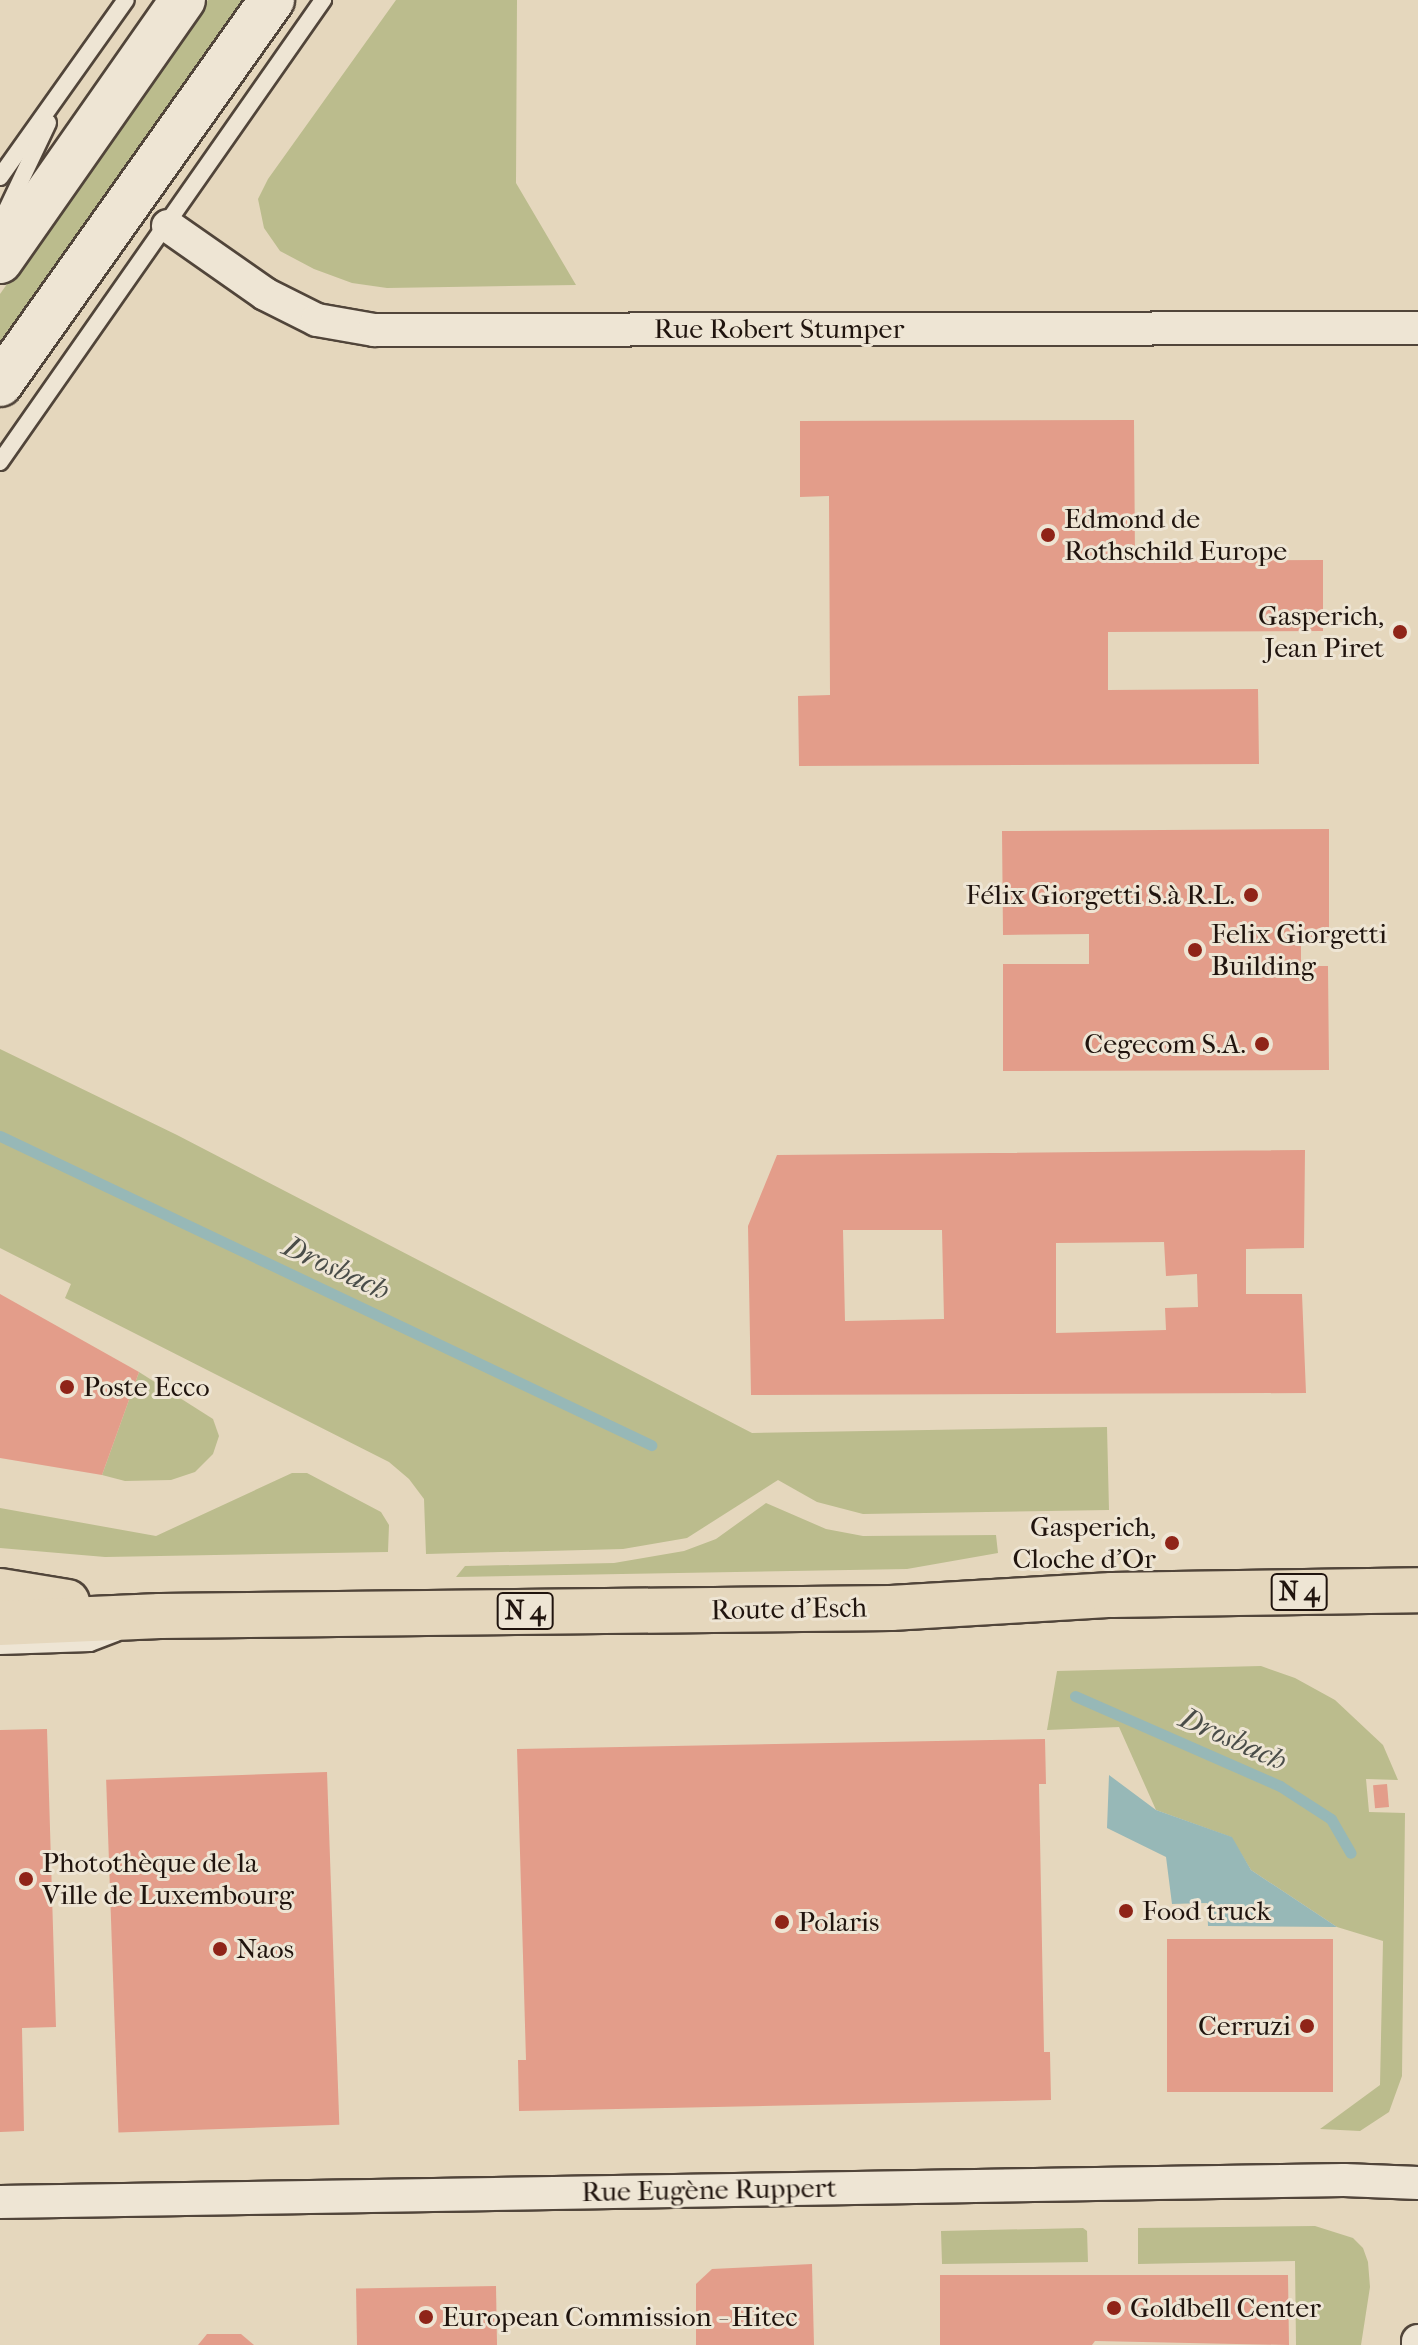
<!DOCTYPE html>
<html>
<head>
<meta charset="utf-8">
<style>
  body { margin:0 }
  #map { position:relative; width:1418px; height:2345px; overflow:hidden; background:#e5d7bd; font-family:"IM FELL French Canon",serif }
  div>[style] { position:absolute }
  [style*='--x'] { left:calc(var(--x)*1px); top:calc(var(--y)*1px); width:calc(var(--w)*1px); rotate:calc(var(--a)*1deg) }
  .green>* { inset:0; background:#bbbc8d }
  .water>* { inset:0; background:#97b8b7 }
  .stream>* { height:11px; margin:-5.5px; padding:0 5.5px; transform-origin:5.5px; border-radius:5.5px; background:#97b8b7 }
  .building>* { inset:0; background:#e39d8a; transform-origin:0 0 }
  .roads { filter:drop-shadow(2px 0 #51453a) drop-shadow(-2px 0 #51453a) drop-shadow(0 2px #51453a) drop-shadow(0 -2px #51453a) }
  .service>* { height:16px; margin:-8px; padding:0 8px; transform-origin:8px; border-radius:8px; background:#eee5d4 }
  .minor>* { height:32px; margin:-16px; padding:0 16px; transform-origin:16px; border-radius:16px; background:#eee5d4 }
  .secondary>* { height:44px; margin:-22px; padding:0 22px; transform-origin:22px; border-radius:22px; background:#eee5d4 }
  .primary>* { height:44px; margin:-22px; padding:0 22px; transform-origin:22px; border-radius:22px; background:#e5d7bd }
  .dots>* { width:22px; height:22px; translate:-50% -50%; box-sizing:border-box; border:4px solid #eee5d4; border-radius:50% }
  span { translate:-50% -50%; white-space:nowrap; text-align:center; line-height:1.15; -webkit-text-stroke:6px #eee5d4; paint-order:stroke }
  .shield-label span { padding:2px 6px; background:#eee5d4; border:2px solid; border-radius:6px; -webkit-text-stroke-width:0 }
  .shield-label { font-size:26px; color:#20140e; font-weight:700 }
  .street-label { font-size:28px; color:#20140e }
  .poi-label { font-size:28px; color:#20140e }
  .left { translate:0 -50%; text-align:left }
  .right { translate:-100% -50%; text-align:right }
  .water-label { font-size:30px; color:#4a4d49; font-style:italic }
</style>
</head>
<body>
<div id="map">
  <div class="green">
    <div style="clip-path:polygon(208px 0,247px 0,0 349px,0 294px)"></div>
    <div style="clip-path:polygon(396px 0,517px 0,516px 183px,576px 285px,387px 288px,352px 283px,314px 269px,280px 251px,264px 228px,258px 199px,268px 179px)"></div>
    <div style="clip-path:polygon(0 1049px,177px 1135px,752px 1433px,1107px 1427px,1109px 1510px,863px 1514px,817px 1502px,778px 1480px,687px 1538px,623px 1549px,426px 1554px,424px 1499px,409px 1479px,389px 1462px,65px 1298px,71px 1284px,0 1248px)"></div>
    <div style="clip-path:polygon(139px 1372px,213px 1419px,219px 1436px,213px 1454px,195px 1472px,171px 1480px,125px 1481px,102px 1475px)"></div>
    <div style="clip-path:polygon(292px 1473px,307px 1473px,381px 1512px,389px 1525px,388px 1552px,105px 1557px,0 1548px,0 1508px,156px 1536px)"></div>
    <div style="clip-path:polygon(766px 1503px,826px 1529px,863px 1536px,996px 1535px,998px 1553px,907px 1569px,456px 1577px,465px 1566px,614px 1563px,684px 1551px,716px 1539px)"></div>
    <div style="clip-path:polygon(1261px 1666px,1295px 1678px,1335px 1700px,1383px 1745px,1398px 1780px,1366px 1779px,1369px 1812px,1405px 1813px,1402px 2076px,1389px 2112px,1360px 2131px,1320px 2129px,1380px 2085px,1383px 1941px,1337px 1927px,1251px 1870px,1231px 1837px,1156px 1810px,1119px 1727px,1047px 1730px,1057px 1671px)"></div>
    <div style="clip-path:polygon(1315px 2226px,1353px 2238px,1363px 2248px,1368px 2262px,1370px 2287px,1361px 2345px,1296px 2345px,1295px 2261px,1138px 2264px,1138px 2228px)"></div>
    <div style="clip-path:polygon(1083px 2228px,1087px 2231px,1088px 2262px,942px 2264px,941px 2231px)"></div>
  </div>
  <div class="water">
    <div style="clip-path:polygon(1109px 1775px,1156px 1810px,1232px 1837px,1251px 1870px,1337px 1927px,1208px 1926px,1207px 1903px,1172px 1904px,1166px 1857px,1107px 1828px)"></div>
  </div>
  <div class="stream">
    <div style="--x:0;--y:1136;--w:721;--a:25.39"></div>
    <div style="--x:1075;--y:1696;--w:224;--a:23.7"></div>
    <div style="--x:1280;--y:1786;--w:61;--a:32.9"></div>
    <div style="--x:1331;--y:1819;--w:39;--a:60"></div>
  </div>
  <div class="building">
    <div style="clip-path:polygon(1134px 420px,1135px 561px,1323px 560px,1323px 631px,1108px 632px,1108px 690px,1258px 689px,1259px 764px,799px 766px,798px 696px,830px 695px,829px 496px,800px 497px,800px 421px)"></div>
    <div style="clip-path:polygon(1329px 829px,1329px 937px,1301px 937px,1301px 966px,1328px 966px,1329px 1070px,1003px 1071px,1003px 964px,1089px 964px,1089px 934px,1003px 935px,1002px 831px)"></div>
    <div style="clip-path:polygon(evenodd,1305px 1150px,1304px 1248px,1246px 1249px,1246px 1294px,1302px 1294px,1306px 1393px,751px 1395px,748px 1226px,777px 1155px,1305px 1150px,843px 1230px,942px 1230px,944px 1319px,845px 1321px,843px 1230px,1305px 1150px,1164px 1242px,1166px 1276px,1197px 1274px,1198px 1307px,1165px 1308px,1166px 1330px,1056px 1333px,1056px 1243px,1164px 1242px)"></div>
    <div style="clip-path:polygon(0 1294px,139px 1372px,102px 1475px,0 1458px)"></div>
    <div style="clip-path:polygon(47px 1729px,56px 2027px,22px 2028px,24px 2131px,0 2132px,0 1730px)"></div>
    <div style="clip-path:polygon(1045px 1739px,1046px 1784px,1039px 1784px,1044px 2052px,1050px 2052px,1051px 2100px,519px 2111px,518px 2060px,526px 2060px,517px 1749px)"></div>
    <div style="left:327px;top:1772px;width:353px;height:221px;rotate:88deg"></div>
    <div style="left:1387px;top:1784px;width:23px;height:14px;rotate:85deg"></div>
    <div style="left:1333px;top:1939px;width:153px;height:166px;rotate:90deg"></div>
    <div style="clip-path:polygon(812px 2264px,814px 2345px,696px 2345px,696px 2284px,712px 2269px)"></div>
    <div style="clip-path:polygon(940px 2275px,1288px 2275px,1289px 2345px,1095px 2341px,1092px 2345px,940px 2345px)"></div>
    <div style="left:496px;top:2286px;width:59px;height:140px;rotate:89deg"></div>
    <div style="clip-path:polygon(207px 2334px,241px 2334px,254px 2345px,198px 2345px)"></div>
  </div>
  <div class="roads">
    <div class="service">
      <div style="--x:0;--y:177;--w:217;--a:-54.6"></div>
      <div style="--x:0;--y:224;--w:112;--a:-64.6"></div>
      <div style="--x:0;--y:462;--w:564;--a:-55.04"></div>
      <div style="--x:0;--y:1646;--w:90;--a:-1.9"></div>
      <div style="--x:90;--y:1643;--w:28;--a:-21"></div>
    </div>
    <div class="minor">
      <div style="--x:168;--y:226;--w:118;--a:35"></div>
      <div style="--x:265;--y:294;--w:58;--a:26.6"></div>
      <div style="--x:317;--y:320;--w:58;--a:10"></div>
      <div style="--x:374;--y:330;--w:1044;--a:-0.11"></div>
      <div style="--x:0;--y:2202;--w:1344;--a:-0.94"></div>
      <div style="--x:1344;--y:2180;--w:74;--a:2.3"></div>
      <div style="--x:1418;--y:2345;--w:4;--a:-90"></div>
    </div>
    <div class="secondary">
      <div style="--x:0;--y:261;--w:319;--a:-55"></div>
      <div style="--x:0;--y:384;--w:471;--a:-54.7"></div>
    </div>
    <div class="primary">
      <div style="--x:0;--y:1591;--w:68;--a:9.3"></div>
      <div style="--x:0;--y:1623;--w:160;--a:-2.5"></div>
      <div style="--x:160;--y:1616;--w:731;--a:-0.63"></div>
      <div style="--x:891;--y:1608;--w:221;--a:-3.4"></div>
      <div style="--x:1112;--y:1595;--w:306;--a:-0.9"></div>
    </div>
  </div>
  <div class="dots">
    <div style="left:1048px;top:535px;background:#8f2418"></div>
    <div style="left:1400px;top:632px;background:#8f2418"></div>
    <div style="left:1251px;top:895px;background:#8f2418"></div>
    <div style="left:1195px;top:950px;background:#8f2418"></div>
    <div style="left:1262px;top:1044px;background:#8f2418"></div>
    <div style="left:67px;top:1387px;background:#8f2418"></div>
    <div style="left:1172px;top:1543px;background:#8f2418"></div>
    <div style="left:26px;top:1879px;background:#8f2418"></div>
    <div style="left:1126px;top:1911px;background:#8f2418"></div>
    <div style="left:782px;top:1922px;background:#8f2418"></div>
    <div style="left:220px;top:1949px;background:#8f2418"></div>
    <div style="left:1307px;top:2026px;background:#8f2418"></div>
    <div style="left:1114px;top:2308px;background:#8f2418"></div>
    <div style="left:426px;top:2317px;background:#8f2418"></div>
  </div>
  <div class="shield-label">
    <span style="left:1299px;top:1592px">N 4</span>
    <span style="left:525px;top:1611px">N 4</span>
  </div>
  <div class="street-label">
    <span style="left:779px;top:329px">Rue Robert Stumper</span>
    <span style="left:789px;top:1609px;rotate:-1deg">Route d'Esch</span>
    <span style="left:709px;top:2190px;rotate:-1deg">Rue Eugène Ruppert</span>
  </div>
  <div class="poi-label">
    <span class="left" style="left:1064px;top:535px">Edmond de<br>Rothschild Europe</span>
    <span class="right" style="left:1384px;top:632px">Gasperich,<br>Jean Piret</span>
    <span class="right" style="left:1235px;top:895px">Félix Giorgetti S.à R.L.</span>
    <span class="left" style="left:1211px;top:950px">Felix Giorgetti<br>Building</span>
    <span class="right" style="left:1246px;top:1044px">Cegecom S.A.</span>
    <span class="left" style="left:83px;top:1387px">Poste Ecco</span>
    <span class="right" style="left:1156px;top:1543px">Gasperich,<br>Cloche d'Or</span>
    <span class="left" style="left:42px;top:1879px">Photothèque de la<br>Ville de Luxembourg</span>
    <span class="left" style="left:1142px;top:1911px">Food truck</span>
    <span class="left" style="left:798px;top:1922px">Polaris</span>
    <span class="left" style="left:236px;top:1949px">Naos</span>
    <span class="right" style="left:1291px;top:2026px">Cerruzi</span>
    <span class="left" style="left:1130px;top:2308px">Goldbell Center</span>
    <span class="left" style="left:442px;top:2317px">European Commission - Hitec</span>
  </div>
  <div class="water-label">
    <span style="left:336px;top:1269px;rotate:25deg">Drosbach</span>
    <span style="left:1233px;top:1740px;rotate:24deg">Drosbach</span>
  </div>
</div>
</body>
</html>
